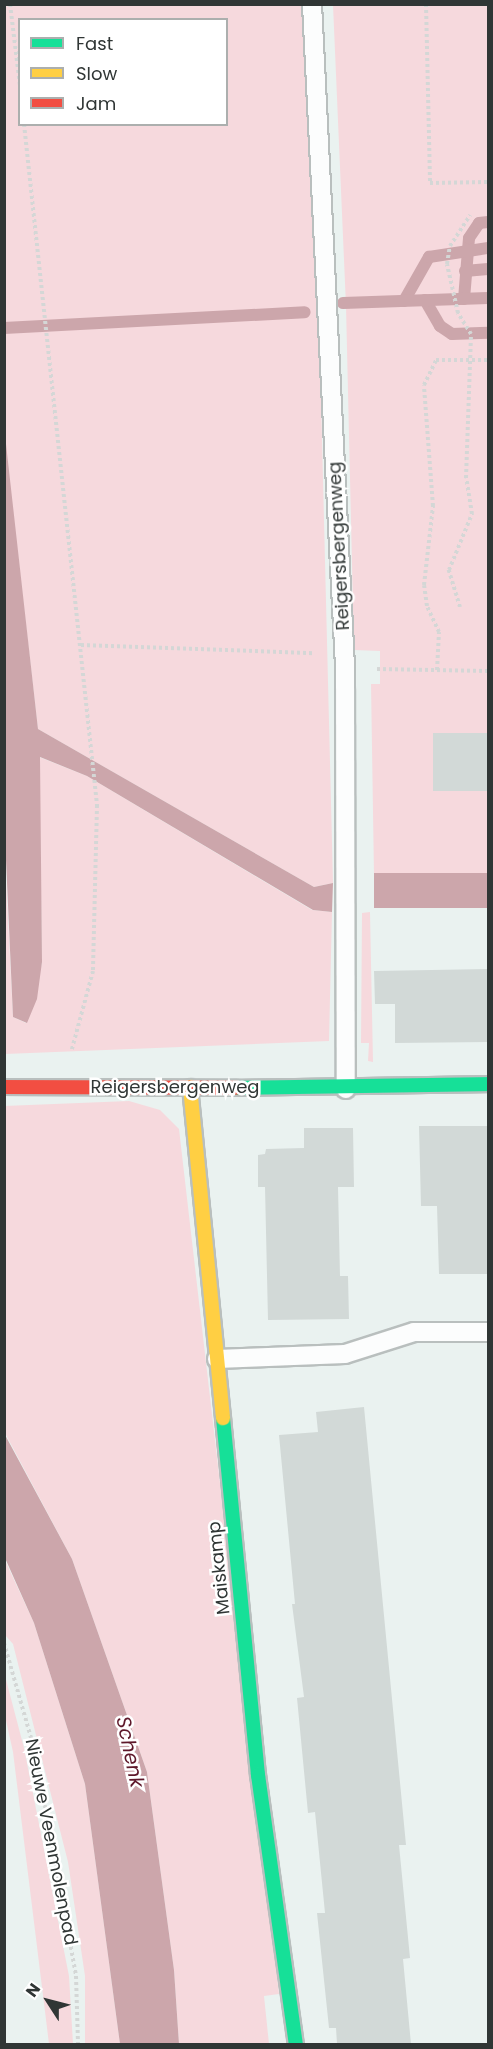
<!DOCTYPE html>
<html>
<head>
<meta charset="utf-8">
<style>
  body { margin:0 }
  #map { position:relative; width:493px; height:2049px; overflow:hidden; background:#eaf2f0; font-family:Poppins,sans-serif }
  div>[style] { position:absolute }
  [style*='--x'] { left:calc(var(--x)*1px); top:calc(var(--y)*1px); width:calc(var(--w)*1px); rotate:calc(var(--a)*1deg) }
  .green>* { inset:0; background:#f6d9dd }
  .water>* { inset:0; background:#cca6ab; transform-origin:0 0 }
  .stream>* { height:12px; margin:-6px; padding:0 6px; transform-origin:6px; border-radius:6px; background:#cca6ab }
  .building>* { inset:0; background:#d2d9d7; transform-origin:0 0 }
  .path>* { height:4px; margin-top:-2px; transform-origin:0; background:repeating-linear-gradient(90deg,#d4d7d6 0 3px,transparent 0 6px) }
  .roads { filter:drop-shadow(2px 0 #b9bfbe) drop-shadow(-2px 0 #b9bfbe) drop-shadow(0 2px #b9bfbe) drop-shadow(0 -2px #b9bfbe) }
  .lane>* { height:18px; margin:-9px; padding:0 9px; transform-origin:9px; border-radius:9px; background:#fcfdfd }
  .fast>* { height:14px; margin:-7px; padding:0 7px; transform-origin:7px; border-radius:7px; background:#16e098 }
  .slow>* { height:14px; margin:-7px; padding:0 7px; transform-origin:7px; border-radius:7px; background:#ffcf43 }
  .jam>* { height:14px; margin:-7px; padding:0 7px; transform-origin:7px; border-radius:7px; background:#f24e42 }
  span { translate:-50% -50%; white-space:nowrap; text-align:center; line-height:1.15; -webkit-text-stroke:5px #fff; paint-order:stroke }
  .street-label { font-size:18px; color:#303635 }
  .water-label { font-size:20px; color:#5e182a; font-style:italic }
  .frame { position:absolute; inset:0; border:6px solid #303635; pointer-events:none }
  .legend { position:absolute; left:18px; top:18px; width:210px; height:108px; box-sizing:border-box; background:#fff; border:2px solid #acafae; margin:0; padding:8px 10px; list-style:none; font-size:18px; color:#303635 }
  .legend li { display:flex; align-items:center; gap:12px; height:30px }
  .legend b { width:30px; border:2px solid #acafae }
  .north { position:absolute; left:18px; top:1971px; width:60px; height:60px; -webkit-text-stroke:4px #fff; paint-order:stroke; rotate:306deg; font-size:16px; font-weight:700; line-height:24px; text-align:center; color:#303635 }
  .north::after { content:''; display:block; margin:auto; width:21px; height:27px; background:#303635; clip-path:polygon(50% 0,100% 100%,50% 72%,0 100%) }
</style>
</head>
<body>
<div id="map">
  <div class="green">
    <div style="clip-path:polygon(evenodd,4px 5px,304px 5px,319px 319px,333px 883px,314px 887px,38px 729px,4px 435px,4px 5px,20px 20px,226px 20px,226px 124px,20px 124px,20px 20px)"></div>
    <div style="clip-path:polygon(333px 5px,488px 5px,488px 873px,374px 876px,371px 684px,380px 684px,380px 651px,354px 650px,346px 306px)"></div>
    <div style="clip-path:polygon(39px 757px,87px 776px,312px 910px,332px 912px,329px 1041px,5px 1054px,4px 838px,13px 1017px,26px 1023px,42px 963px)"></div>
    <div style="clip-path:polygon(370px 912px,373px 1062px,368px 1061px,369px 1043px,361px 1043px,362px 913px)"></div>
    <div style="clip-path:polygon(129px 1101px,160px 1110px,179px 1129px,279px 1994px,264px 1996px,269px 2044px,179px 2044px,174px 1970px,147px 1772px,72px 1559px,5px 1433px,4px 1106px)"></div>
    <div style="clip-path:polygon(4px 1558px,34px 1623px,85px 1784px,120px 2044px,85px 2044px,85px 1976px,68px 1862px,13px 1644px,5px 1635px)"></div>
    <div style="clip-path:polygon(4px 1672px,24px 1748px,69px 1976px,73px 2044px,49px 2044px,13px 1752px,5px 1716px)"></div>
  </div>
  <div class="water">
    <div style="clip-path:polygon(5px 435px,38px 729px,314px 887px,333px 883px,332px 912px,313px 910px,87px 776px,40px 757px,42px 962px,37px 999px,27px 1023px,13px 1017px,5px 838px)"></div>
    <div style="left:488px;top:873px;width:35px;height:114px;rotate:90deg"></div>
    <div style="clip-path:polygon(4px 1433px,72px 1559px,147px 1772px,174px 1970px,179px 2044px,120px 2044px,85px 1784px,34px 1623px,5px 1558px)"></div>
  </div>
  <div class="stream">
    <div style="--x:465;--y:271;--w:23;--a:-5"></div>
    <div style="--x:464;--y:299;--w:61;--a:-85.3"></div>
    <div style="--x:469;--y:238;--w:18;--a:-56"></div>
    <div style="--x:479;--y:223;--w:9;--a:-6"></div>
    <div style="--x:425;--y:300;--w:30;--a:60"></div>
    <div style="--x:440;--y:326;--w:14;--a:34"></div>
    <div style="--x:452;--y:334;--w:36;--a:-2"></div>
    <div style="--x:404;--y:301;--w:51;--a:-60.4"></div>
    <div style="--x:429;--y:257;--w:60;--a:-8.7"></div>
    <div style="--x:343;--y:303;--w:145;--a:-2"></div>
    <div style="--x:4;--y:328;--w:301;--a:-3"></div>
  </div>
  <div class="building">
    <div style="left:433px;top:733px;width:56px;height:58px"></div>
    <div style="clip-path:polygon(489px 969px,489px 1042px,395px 1043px,395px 1004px,375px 1004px,374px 971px)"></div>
    <div style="clip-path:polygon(419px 1126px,489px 1126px,489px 1274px,439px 1274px,437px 1206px,421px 1206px)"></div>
    <div style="clip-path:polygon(304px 1128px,353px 1128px,354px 1187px,338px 1187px,340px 1276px,348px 1276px,349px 1319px,268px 1320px,265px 1187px,258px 1187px,258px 1155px,265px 1154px,266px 1149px,304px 1148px)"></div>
    <div style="clip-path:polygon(364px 1407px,406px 1845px,399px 1845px,410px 1958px,403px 1959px,411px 2044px,337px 2044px,336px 2028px,329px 2028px,317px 1913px,325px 1913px,315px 1812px,308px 1813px,297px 1698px,304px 1697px,292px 1604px,295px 1604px,279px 1435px,318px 1432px,316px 1412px)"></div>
  </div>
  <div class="path">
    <div style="--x:10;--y:4;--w:82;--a:83"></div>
    <div style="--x:426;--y:4;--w:179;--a:88.7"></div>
    <div style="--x:430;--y:183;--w:58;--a:-1"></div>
    <div style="--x:24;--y:124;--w:685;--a:83.88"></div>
    <div style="--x:97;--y:805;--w:166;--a:91.4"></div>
    <div style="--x:93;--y:971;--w:81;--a:105.1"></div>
    <div style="--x:460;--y:607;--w:39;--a:-107"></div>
    <div style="--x:449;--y:570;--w:61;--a:-67.7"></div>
    <div style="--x:472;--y:514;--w:36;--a:-99"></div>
    <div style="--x:466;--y:478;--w:144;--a:-88"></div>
    <div style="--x:471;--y:334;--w:25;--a:-122"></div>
    <div style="--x:458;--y:313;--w:50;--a:-102.7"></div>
    <div style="--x:447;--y:264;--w:18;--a:-81"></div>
    <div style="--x:450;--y:246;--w:37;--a:-57"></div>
    <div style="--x:81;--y:645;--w:233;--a:2"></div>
    <div style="--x:377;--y:669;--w:111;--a:1"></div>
    <div style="--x:437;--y:670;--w:38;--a:-87"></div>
    <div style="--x:439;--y:632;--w:29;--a:-115"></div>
    <div style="--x:427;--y:606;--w:21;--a:-98"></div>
    <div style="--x:424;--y:585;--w:80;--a:-83.5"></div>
    <div style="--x:433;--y:506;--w:121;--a:-94.3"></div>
    <div style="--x:424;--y:385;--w:28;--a:-64"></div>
    <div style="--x:436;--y:360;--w:52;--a:0"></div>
    <div style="--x:4;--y:1643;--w:113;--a:74.1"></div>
    <div style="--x:35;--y:1752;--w:228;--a:79.6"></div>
    <div style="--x:76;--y:1976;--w:68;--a:88.3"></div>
  </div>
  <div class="roads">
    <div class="lane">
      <div style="--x:312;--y:4;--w:665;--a:87.15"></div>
      <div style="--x:345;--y:668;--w:421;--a:89.9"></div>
      <div style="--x:217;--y:1359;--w:128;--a:-2.2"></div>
      <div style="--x:345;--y:1354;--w:72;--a:-17.7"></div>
      <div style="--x:414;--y:1332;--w:74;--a:0"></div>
    </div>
    <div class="fast">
      <div style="--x:236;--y:1088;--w:252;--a:-0.9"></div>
      <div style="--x:223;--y:1418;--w:359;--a:84.4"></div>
      <div style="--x:258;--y:1775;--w:272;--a:82"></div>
    </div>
    <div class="slow">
      <div style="--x:190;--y:1087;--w:333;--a:84.3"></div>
    </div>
    <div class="jam">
      <div style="--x:4;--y:1087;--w:232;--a:0.2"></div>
    </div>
  </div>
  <div class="street-label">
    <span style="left:339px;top:546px;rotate:-93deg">Reigersbergenweg</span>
    <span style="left:175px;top:1087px">Reigersbergenweg</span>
    <span style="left:219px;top:1568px;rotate:-96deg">Maiskamp</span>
    <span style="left:51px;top:1842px;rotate:79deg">Nieuwe Veenmolenpad</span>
  </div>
  <div class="water-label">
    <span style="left:130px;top:1752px;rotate:78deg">Schenk</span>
  </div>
  <div class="frame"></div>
  <ul class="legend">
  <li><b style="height:8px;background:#16e098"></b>Fast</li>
  <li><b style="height:8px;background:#ffcf43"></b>Slow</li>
  <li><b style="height:8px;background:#f24e42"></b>Jam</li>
  </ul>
  <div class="north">N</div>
</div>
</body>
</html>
